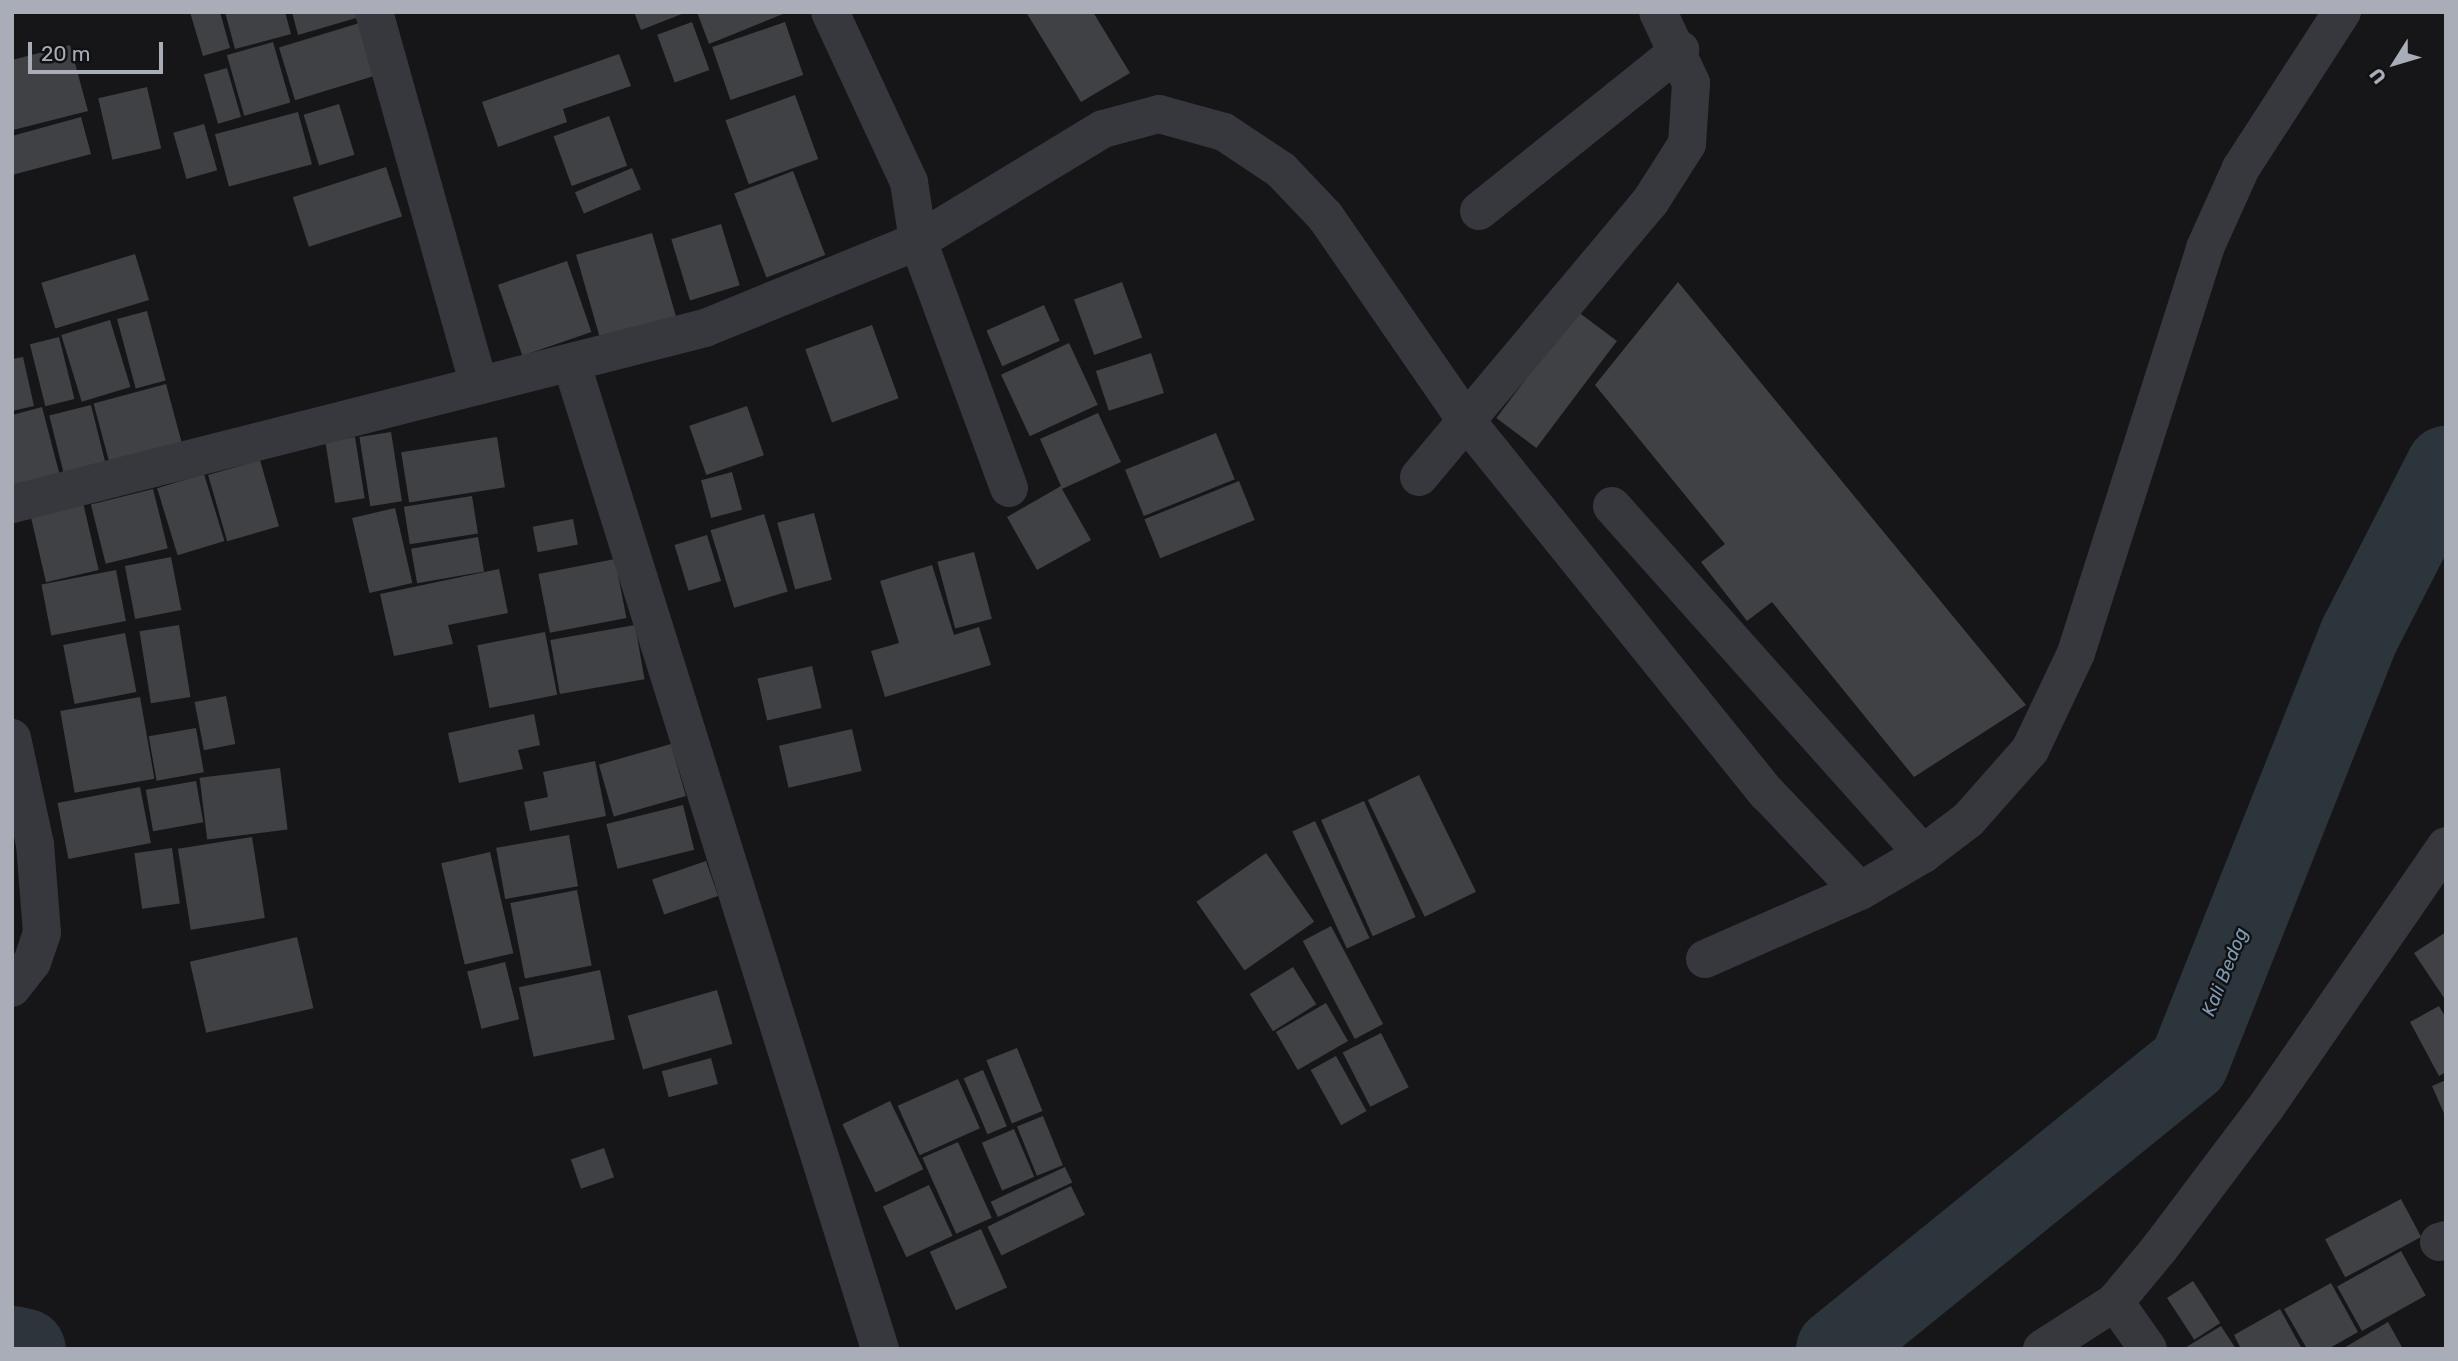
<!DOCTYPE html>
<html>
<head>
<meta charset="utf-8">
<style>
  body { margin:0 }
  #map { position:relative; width:2458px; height:1361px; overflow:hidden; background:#161618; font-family:Rubik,sans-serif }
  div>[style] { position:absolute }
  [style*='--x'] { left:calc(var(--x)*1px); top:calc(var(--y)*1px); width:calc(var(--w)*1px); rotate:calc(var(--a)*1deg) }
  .river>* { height:80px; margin:-40px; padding:0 40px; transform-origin:40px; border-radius:40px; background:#2c353c }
  .building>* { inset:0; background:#404145; transform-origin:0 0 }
  .minor>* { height:38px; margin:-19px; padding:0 19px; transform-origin:19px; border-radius:19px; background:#37383d }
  span { translate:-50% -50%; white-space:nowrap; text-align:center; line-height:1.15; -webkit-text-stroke:5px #111113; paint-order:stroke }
  .water-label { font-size:19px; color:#7f9bb3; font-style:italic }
  .frame { position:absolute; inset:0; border:14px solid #a8adb8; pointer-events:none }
  .north { position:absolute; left:2360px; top:28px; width:70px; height:70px; -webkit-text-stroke:5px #111113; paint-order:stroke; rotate:233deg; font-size:19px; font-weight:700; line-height:28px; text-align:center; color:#a8adb8 }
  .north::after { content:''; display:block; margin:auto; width:24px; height:32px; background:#a8adb8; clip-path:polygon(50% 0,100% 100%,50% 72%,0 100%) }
  .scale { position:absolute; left:28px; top:42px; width:135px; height:32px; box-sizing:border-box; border:4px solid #a8adb8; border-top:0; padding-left:9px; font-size:21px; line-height:24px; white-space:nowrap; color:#a8adb8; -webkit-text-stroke:5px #111113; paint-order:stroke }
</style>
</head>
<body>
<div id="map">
  <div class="river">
    <div style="--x:12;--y:1346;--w:14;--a:12"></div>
    <div style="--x:1836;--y:1349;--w:454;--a:-39"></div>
    <div style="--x:2189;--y:1063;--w:462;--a:-68.3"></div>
    <div style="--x:2360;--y:634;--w:189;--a:-62.9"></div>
  </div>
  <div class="building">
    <div style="clip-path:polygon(190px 12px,220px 12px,230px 48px,203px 56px)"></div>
    <div style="clip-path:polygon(225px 12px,285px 12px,291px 34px,235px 49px)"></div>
    <div style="clip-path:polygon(292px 12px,362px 12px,363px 16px,298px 35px)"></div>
    <div style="clip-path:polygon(634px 12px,687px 12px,641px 30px)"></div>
    <div style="clip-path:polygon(697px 12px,782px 12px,783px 14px,709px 44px)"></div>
    <div style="clip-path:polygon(1026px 12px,1093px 12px,1130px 73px,1081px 102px)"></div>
    <div style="left:366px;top:21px;width:55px;height:91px;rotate:73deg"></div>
    <div style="left:692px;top:22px;width:51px;height:37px;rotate:70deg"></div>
    <div style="left:785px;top:22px;width:56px;height:77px;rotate:71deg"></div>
    <div style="left:273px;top:42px;width:63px;height:48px;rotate:74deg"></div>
    <div style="clip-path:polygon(70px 45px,88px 111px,13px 130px,12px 60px)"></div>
    <div style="clip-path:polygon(619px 54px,631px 86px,563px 109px,567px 122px,498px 147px,482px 102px)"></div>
    <div style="left:227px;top:68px;width:51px;height:24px;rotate:74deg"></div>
    <div style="left:147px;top:87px;width:63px;height:50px;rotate:77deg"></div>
    <div style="left:795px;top:95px;width:68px;height:74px;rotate:70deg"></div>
    <div style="left:339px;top:104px;width:53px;height:37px;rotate:73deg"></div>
    <div style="left:298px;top:112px;width:54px;height:86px;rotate:75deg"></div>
    <div style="left:609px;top:116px;width:53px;height:59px;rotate:70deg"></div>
    <div style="clip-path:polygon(81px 117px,91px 154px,12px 175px,12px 136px)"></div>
    <div style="left:204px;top:124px;width:48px;height:32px;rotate:74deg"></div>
    <div style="left:386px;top:167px;width:52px;height:98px;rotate:72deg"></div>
    <div style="left:632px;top:168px;width:23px;height:62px;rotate:67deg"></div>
    <div style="left:793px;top:171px;width:90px;height:63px;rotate:69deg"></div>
    <div style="left:721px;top:224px;width:64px;height:52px;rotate:73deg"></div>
    <div style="left:652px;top:233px;width:95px;height:79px;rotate:74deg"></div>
    <div style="left:135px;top:254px;width:48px;height:98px;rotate:73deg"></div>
    <div style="left:567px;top:261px;width:75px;height:73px;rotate:71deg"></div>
    <div style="left:1122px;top:282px;width:59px;height:51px;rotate:70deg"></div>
    <div style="clip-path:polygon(1678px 282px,2026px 705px,1914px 777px,1772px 602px,1747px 621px,1701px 562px,1725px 544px,1595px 385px)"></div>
    <div style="left:1044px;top:305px;width:39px;height:63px;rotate:66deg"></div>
    <div style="left:147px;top:311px;width:72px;height:31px;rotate:75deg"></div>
    <div style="left:1577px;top:311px;width:50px;height:134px;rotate:37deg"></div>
    <div style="left:110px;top:320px;width:70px;height:51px;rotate:73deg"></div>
    <div style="left:872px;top:325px;width:78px;height:71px;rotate:70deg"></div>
    <div style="left:59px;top:337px;width:64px;height:30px;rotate:76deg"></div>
    <div style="left:1069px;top:343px;width:68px;height:75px;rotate:65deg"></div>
    <div style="left:1151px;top:353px;width:42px;height:58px;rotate:72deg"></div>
    <div style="clip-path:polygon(23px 357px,34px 406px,12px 411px,12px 359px)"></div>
    <div style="left:166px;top:384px;width:66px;height:75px;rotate:75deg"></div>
    <div style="left:91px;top:405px;width:62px;height:43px;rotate:76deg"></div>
    <div style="left:747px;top:406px;width:52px;height:61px;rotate:71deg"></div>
    <div style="clip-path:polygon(42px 407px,60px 476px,12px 488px,12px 415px)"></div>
    <div style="clip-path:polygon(1098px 413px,1121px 462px,1062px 489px,1091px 540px,1037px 570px,1007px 517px,1061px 486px,1040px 439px)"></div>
    <div style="left:391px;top:432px;width:70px;height:32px;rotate:81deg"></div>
    <div style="left:1216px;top:433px;width:50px;height:98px;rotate:68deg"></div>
    <div style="left:355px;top:437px;width:62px;height:30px;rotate:81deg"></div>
    <div style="left:497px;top:437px;width:51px;height:97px;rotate:81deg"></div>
    <div style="left:260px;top:460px;width:69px;height:54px;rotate:74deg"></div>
    <div style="left:732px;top:472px;width:39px;height:32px;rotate:75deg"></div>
    <div style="left:204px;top:474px;width:70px;height:49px;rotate:73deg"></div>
    <div style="left:1239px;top:481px;width:42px;height:102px;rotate:68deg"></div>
    <div style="left:153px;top:489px;width:61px;height:64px;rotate:76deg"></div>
    <div style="left:472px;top:496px;width:38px;height:69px;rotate:81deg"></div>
    <div style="left:82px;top:498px;width:74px;height:54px;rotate:77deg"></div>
    <div style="left:395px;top:508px;width:77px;height:44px;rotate:77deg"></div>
    <div style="left:814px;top:513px;width:69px;height:38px;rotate:75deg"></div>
    <div style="left:764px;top:514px;width:81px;height:56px;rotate:73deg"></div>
    <div style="left:573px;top:519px;width:26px;height:41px;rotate:79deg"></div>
    <div style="left:707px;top:535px;width:48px;height:34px;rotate:73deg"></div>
    <div style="left:478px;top:537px;width:35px;height:68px;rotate:80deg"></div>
    <div style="left:974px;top:552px;width:69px;height:38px;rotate:75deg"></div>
    <div style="left:171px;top:557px;width:54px;height:47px;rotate:79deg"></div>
    <div style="left:615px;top:559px;width:60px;height:78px;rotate:79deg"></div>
    <div style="clip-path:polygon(932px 565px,954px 635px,979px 627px,991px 665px,885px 697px,871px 651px,899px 643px,880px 581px)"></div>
    <div style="clip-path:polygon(499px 569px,508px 613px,448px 625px,453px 644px,394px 656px,380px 594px)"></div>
    <div style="left:116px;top:570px;width:52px;height:76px;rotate:79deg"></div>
    <div style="left:179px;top:625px;width:73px;height:40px;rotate:81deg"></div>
    <div style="left:635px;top:625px;width:55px;height:86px;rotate:80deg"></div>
    <div style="left:545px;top:632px;width:64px;height:69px;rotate:79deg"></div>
    <div style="left:125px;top:633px;width:60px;height:63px;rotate:79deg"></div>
    <div style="left:812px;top:666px;width:43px;height:56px;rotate:77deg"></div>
    <div style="left:226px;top:696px;width:49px;height:32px;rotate:79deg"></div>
    <div style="left:140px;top:697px;width:83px;height:81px;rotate:80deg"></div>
    <div style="clip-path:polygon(534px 714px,540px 745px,518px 750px,523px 769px,459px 783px,448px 733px)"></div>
    <div style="left:196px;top:728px;width:45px;height:48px;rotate:80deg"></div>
    <div style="left:852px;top:729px;width:43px;height:75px;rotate:77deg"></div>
    <div style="left:671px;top:744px;width:54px;height:75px;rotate:74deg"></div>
    <div style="clip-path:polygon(595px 761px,606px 816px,530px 831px,524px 802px,548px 797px,543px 772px)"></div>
    <div style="left:280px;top:768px;width:62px;height:81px;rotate:83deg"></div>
    <div style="left:1419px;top:775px;width:130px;height:57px;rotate:64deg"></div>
    <div style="left:196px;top:781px;width:42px;height:51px;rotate:80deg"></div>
    <div style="left:140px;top:787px;width:57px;height:84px;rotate:79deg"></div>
    <div style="left:1364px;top:801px;width:127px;height:47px;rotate:66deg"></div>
    <div style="left:683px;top:805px;width:46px;height:79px;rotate:76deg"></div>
    <div style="left:1315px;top:821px;width:129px;height:25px;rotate:65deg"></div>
    <div style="left:569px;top:835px;width:52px;height:74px;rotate:80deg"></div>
    <div style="left:252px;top:837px;width:82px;height:75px;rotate:81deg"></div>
    <div style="left:172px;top:848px;width:56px;height:38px;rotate:82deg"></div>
    <div style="left:490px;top:852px;width:104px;height:50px;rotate:77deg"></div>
    <div style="left:1266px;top:853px;width:84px;height:85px;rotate:55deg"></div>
    <div style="left:706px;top:861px;width:37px;height:57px;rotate:71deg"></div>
    <div style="left:577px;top:890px;width:77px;height:68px;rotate:79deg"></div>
    <div style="left:1331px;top:926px;width:111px;height:32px;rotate:62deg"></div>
    <div style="clip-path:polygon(2446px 932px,2446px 1001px,2414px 953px)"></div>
    <div style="left:297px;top:937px;width:73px;height:110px;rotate:77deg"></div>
    <div style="left:505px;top:962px;width:59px;height:39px;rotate:76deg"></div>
    <div style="left:1293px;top:967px;width:44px;height:51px;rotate:58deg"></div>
    <div style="left:600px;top:970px;width:71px;height:83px;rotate:78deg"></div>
    <div style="left:717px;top:990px;width:56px;height:93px;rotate:74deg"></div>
    <div style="left:1326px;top:1003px;width:44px;height:58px;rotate:60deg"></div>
    <div style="clip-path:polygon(2439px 1006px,2446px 1018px,2446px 1072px,2439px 1076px,2410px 1022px)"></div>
    <div style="left:1381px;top:1033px;width:61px;height:43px;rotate:63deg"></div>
    <div style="left:1017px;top:1048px;width:68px;height:33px;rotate:68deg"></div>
    <div style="left:1336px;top:1056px;width:63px;height:29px;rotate:61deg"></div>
    <div style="left:711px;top:1058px;width:27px;height:51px;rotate:75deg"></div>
    <div style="left:983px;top:1070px;width:61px;height:21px;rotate:67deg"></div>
    <div style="left:958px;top:1079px;width:54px;height:66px;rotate:66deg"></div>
    <div style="clip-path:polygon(2446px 1080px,2446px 1118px,2432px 1086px)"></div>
    <div style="left:890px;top:1101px;width:76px;height:53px;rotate:64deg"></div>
    <div style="left:1043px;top:1116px;width:53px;height:28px;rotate:68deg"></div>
    <div style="left:1014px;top:1129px;width:52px;height:35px;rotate:67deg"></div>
    <div style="left:958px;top:1142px;width:83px;height:39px;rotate:66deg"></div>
    <div style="left:604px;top:1148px;width:31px;height:35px;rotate:71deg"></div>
    <div style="left:1065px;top:1167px;width:17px;height:82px;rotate:65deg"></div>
    <div style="left:929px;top:1185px;width:56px;height:51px;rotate:65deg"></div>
    <div style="left:1071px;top:1186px;width:32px;height:93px;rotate:64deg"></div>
    <div style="left:2401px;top:1199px;width:43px;height:86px;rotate:62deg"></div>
    <div style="left:981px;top:1229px;width:64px;height:56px;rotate:66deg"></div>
    <div style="left:2401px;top:1251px;width:51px;height:73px;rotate:61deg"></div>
    <div style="left:2193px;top:1281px;width:50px;height:31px;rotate:57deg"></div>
    <div style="clip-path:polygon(2331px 1283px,2358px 1332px,2328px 1349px,2307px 1349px,2284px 1309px)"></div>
    <div style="clip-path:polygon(2280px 1309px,2302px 1349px,2241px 1349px,2234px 1335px)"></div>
    <div style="clip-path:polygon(2388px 1322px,2403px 1349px,2342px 1349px)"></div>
    <div style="clip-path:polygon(2221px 1326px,2236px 1349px,2183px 1349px)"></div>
  </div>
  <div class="minor">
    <div style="--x:374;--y:12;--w:388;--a:74.3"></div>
    <div style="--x:1479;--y:211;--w:258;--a:-38.7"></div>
    <div style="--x:572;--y:365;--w:1031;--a:72.62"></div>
    <div style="--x:1419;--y:477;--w:359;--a:-50"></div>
    <div style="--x:1650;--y:202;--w:69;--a:-57.5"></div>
    <div style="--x:1687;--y:144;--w:61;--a:-86.2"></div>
    <div style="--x:1691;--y:83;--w:78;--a:-114.9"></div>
    <div style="--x:1009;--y:488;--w:263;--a:-110.2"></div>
    <div style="--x:918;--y:241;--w:216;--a:-31.2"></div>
    <div style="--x:1103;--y:129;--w:58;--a:-15"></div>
    <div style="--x:1159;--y:114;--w:67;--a:15.5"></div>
    <div style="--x:1224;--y:132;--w:69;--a:33.7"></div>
    <div style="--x:1281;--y:170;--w:64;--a:46.3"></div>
    <div style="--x:1325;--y:216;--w:252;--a:55.4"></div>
    <div style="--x:1468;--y:423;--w:476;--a:51.1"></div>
    <div style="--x:1767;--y:793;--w:135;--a:46.5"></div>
    <div style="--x:12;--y:504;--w:715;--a:-14.25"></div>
    <div style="--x:705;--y:328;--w:230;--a:-22.2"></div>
    <div style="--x:918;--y:241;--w:60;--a:-98.7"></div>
    <div style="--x:909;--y:182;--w:187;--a:-114.9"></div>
    <div style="--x:1612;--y:506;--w:467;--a:48.2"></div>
    <div style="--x:12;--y:738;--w:108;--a:77.8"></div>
    <div style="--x:35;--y:844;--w:89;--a:85.5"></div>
    <div style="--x:42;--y:933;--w:31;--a:109"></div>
    <div style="--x:32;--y:962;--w:33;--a:128"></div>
    <div style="--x:1705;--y:959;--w:169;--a:-23.7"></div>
    <div style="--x:1860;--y:891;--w:73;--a:-30.4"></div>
    <div style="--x:1923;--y:854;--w:56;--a:-37.1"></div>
    <div style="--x:1968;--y:820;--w:94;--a:-48.5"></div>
    <div style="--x:2030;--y:750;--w:107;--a:-64.6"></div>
    <div style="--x:2076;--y:653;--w:425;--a:-72.3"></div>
    <div style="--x:2205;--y:248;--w:88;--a:-65.8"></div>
    <div style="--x:2241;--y:168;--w:186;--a:-57.1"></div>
    <div style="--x:2439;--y:1242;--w:7;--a:-16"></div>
    <div style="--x:2115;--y:1302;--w:57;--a:54.9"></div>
    <div style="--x:2042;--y:1349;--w:87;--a:-32.8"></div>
    <div style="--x:2115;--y:1302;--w:69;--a:-50.3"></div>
    <div style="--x:2159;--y:1249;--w:178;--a:-53"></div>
    <div style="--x:2266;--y:1107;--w:317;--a:-55.4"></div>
  </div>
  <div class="water-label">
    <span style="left:2225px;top:972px;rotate:-68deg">Kali Bedog</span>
  </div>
  <div class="frame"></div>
  <div class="north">U</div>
  <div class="scale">20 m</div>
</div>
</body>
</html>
